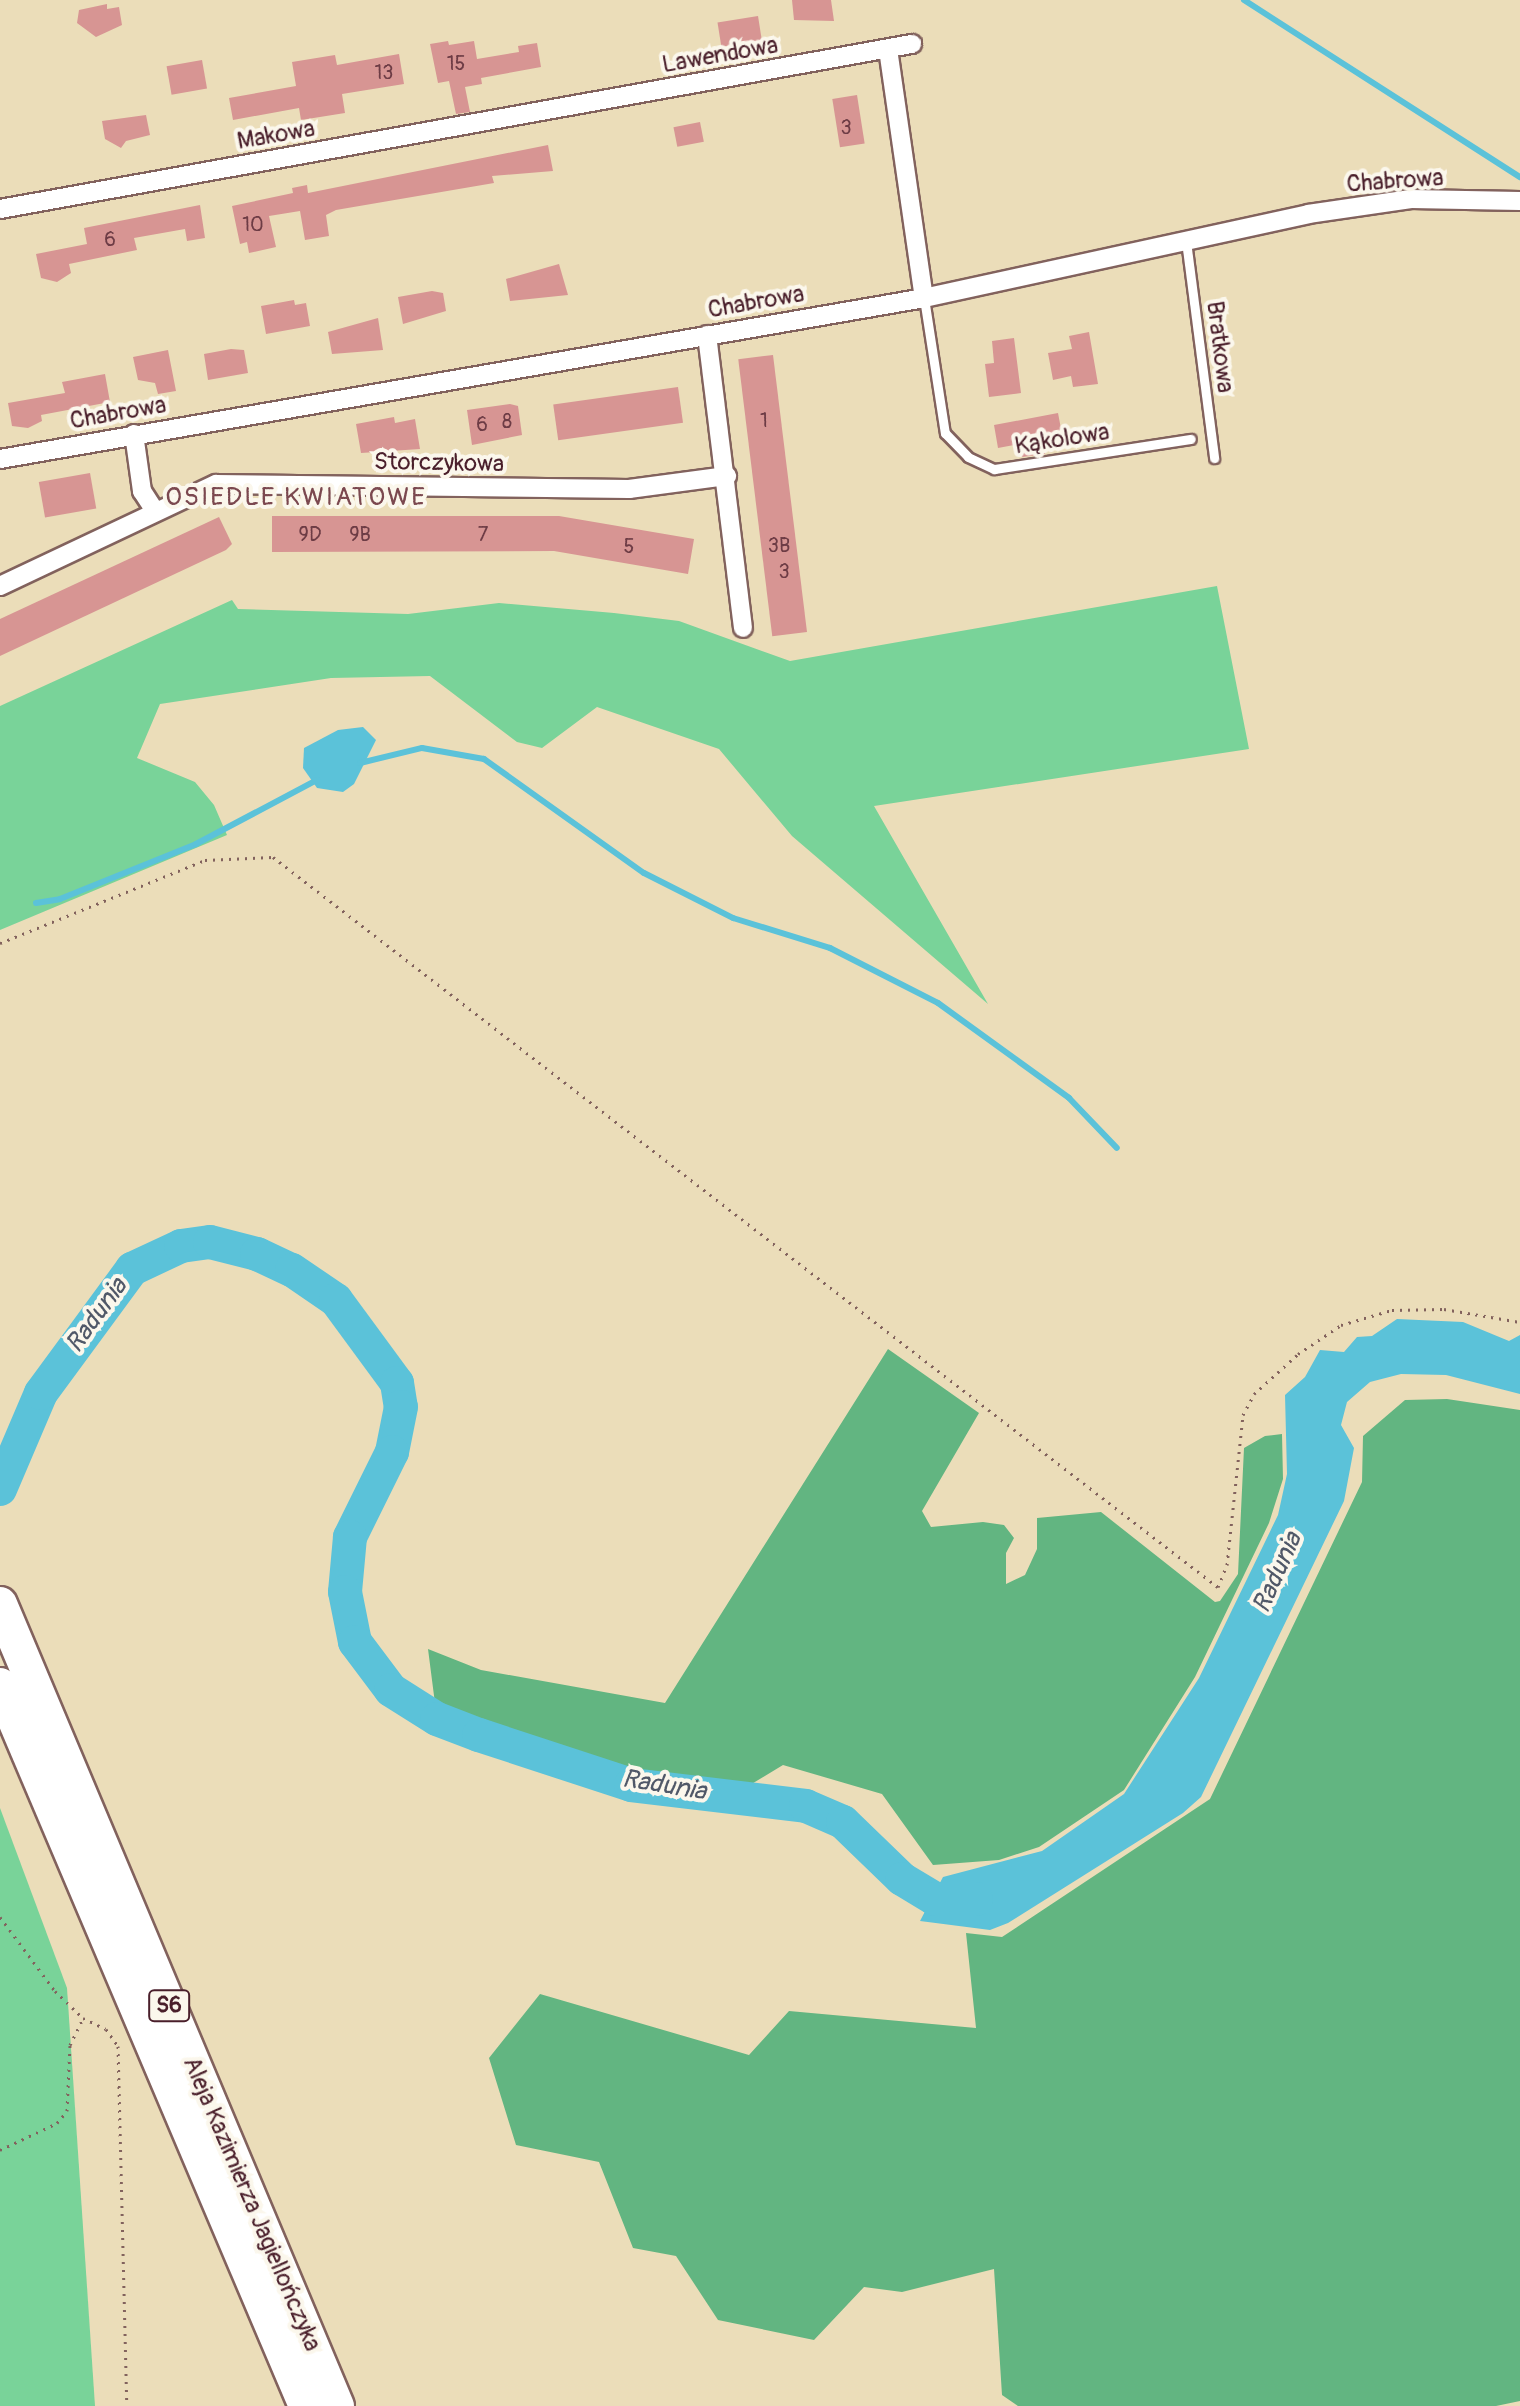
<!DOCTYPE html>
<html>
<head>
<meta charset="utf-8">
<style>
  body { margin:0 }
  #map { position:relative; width:1520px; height:2406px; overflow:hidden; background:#ebddb9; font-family:Pangolin,sans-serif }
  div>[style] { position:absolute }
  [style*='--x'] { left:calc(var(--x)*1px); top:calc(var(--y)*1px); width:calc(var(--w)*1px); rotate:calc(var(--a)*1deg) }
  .green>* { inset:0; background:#79d399 }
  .forest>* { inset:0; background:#62b581 }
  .water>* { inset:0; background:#5bc2d9 }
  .stream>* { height:6px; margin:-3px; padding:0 3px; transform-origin:3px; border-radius:3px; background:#5bc2d9 }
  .river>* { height:34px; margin:-17px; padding:0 17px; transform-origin:17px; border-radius:17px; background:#5bc2d9 }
  .building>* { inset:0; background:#d79593; transform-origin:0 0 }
  .path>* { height:3px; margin-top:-1.5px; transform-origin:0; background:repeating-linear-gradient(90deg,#82625d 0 2px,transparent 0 8px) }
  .roads { filter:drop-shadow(2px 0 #82625d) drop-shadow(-2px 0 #82625d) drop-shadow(0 2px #82625d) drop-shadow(0 -2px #82625d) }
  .service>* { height:9px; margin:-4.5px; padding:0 4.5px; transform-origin:4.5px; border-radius:4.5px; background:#fff }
  .minor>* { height:18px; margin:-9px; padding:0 9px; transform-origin:9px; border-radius:9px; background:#fff }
  .motorway>* { height:34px; margin:-17px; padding:0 17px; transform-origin:17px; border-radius:17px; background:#fff }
  span { translate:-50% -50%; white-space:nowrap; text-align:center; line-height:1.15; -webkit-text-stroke:8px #fbf7ec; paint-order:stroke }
  .number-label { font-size:20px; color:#6d3c45 }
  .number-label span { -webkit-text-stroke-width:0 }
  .shield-label span { padding:2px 6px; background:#fbf7ec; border:2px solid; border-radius:6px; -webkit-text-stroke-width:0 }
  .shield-label { font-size:22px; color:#4a1f2b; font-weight:700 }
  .street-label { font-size:24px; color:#4a1f2b }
  .neighbourhood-label { font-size:26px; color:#7b484f; letter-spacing:2px }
  .water-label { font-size:26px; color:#505868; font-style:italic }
</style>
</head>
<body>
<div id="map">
  <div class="green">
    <div style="clip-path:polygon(1217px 586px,1249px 749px,874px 806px,988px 1004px,792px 836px,719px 749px,597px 707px,542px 748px,517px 742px,430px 676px,331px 678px,160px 704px,137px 758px,195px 782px,214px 805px,227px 835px,0 930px,0 706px,232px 600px,238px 609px,408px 614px,499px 603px,614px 613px,679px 621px,790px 661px)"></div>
    <div style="clip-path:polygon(0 1808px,67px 1988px,95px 2406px,0 2406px)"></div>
  </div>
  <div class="forest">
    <div style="clip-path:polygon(888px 1349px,979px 1413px,922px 1511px,931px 1527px,983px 1522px,1004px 1525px,1014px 1538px,1006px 1553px,1006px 1584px,1025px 1575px,1037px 1549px,1037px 1518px,1101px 1512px,1215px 1602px,1220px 1601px,1238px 1574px,1244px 1448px,1265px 1436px,1282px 1434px,1283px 1479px,1269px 1523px,1195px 1677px,1124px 1790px,1039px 1847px,999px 1860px,933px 1865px,882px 1794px,783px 1765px,735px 1794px,631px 1785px,437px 1719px,428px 1649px,481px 1670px,665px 1703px)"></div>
    <div style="clip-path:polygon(1447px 1399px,1520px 1410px,1520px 2401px,1496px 2406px,1018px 2406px,1002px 2395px,994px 2269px,902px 2292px,864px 2287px,814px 2340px,718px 2320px,676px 2256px,633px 2248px,599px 2162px,516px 2145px,489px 2058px,540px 1994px,749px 2055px,789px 2011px,976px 2028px,966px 1933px,1002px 1937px,1210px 1799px,1362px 1482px,1363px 1436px,1405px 1400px)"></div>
  </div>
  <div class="water">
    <div style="clip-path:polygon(363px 727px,376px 740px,354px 784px,343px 792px,317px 788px,303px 768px,304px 748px,338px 730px)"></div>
    <div style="clip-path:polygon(1397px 1319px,1463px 1322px,1509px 1341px,1520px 1335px,1520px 1394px,1446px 1375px,1401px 1374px,1370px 1382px,1347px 1402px,1341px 1425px,1354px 1448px,1344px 1501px,1201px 1797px,1183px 1813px,1008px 1923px,990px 1930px,920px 1921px,943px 1877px,1042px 1851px,1124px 1794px,1199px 1678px,1278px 1515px,1287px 1474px,1285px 1395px,1305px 1377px,1320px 1350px,1344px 1352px,1357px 1337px,1372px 1336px)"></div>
  </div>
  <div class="stream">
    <div style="--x:1244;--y:0;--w:328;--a:32.7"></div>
    <div style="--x:360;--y:763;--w:64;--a:-13.6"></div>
    <div style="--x:422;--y:748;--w:63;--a:10.1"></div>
    <div style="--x:484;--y:759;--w:196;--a:35.5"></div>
    <div style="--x:644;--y:873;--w:100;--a:26.8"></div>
    <div style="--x:733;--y:918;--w:102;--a:17.2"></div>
    <div style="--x:830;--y:948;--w:121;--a:27"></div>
    <div style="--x:938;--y:1003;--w:162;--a:35.9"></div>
    <div style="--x:1069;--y:1098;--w:69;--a:46.2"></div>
    <div style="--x:36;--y:903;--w:24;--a:-9"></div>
    <div style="--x:60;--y:899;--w:147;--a:-22"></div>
    <div style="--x:196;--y:844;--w:137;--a:-27.9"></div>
  </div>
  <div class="river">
    <div style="--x:0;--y:1489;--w:104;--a:-66.9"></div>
    <div style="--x:41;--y:1393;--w:154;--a:-53.7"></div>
    <div style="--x:132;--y:1269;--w:54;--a:-25.1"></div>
    <div style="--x:181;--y:1246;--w:29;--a:-8"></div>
    <div style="--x:210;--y:1242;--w:49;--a:14.3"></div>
    <div style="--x:257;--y:1254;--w:38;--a:25"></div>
    <div style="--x:292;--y:1270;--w:53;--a:34.3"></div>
    <div style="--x:336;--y:1300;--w:103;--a:53.7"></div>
    <div style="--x:397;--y:1383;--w:24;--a:81"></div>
    <div style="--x:401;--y:1407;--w:46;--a:101.3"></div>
    <div style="--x:392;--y:1452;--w:95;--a:116.3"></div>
    <div style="--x:350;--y:1537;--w:55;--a:95.2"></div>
    <div style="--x:345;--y:1592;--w:51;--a:78.7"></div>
    <div style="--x:355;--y:1642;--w:60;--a:53.1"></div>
    <div style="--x:391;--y:1690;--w:54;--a:32.2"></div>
    <div style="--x:437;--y:1719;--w:45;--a:20.9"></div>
    <div style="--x:479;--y:1735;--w:160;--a:18.2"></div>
    <div style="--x:631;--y:1785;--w:176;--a:6.8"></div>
    <div style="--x:806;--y:1806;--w:40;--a:23.4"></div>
    <div style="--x:843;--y:1822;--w:82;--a:44"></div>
    <div style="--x:902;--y:1879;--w:39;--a:31"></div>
    <div style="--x:935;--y:1899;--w:41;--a:0"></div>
  </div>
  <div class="building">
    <div style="clip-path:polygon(792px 0,831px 0,834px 21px,794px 20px)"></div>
    <div style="clip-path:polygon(107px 4px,107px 9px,119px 7px,122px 25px,96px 37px,77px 23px,79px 10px)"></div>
    <div style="left:758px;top:16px;width:25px;height:41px;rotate:81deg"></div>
    <div style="clip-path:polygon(448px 41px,449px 45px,474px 41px,477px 59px,519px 52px,518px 46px,537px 43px,541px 67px,481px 78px,482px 84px,465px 87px,470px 112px,456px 114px,449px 81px,438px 83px,430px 44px)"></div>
    <div style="clip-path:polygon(399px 54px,404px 84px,342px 94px,345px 113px,301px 120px,299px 108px,233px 120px,229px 98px,296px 86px,292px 62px,335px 55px,337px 65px)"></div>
    <div style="left:202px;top:60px;width:29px;height:36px;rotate:80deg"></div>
    <div style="left:857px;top:95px;width:49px;height:25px;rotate:81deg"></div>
    <div style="clip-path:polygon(146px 115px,150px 135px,126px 141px,121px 148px,105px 139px,102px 121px)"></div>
    <div style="left:700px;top:122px;width:20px;height:27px;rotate:79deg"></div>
    <div style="clip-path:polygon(548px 145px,553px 171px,492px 176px,494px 183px,336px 210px,326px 215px,329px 236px,305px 240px,300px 211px,269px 216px,276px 247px,249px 253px,247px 242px,240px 244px,232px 206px,293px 193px,292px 188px,307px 185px,308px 193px)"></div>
    <div style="clip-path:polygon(200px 205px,205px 238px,187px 241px,185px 229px,134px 238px,137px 250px,69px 264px,71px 273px,57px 282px,41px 278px,36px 254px,87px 244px,84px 228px)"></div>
    <div style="clip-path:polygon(559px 264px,568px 295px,510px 301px,506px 279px)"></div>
    <div style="clip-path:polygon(432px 291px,443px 293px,446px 311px,403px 324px,398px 297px)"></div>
    <div style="clip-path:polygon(294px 300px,295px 305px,306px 303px,310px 326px,266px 334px,261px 306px)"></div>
    <div style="clip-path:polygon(378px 318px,383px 350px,332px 354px,328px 332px)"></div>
    <div style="clip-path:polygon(1089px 332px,1098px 384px,1073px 387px,1071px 376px,1053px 380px,1048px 353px,1072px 349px,1069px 336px)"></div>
    <div style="clip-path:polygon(1014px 338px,1021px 393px,989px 397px,985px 364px,994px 363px,992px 341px)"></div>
    <div style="clip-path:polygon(231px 349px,244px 350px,248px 373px,208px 380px,204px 354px)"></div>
    <div style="clip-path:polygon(168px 350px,176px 391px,158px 394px,155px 383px,138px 380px,133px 357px)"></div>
    <div style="left:773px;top:355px;width:279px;height:35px;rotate:83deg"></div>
    <div style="clip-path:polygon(105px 374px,110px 402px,41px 415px,42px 421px,28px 428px,12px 426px,8px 403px,65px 393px,62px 382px)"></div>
    <div style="left:678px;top:387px;width:36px;height:126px;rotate:82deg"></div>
    <div style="clip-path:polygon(510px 404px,518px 406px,522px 435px,472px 445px,467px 410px)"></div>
    <div style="clip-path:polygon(1058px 413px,1062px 434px,1043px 437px,1045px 454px,1022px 457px,1020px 444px,998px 448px,994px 425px)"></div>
    <div style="clip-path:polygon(394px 417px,395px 423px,415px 419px,420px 449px,361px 453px,356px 424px)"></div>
    <div style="left:90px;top:473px;width:36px;height:52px;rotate:80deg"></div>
    <div style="clip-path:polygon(272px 516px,559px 516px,694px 539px,688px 574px,554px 551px,272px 552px)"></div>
    <div style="clip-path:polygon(219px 517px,232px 544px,226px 550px,0 656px,0 619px)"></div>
  </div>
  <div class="path">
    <div style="--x:0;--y:943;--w:221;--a:-22"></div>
    <div style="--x:205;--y:860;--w:68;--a:-2.5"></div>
    <div style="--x:273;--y:857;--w:1194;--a:37.69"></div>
    <div style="--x:1218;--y:1587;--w:24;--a:-68"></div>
    <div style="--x:1227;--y:1565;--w:151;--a:-83.9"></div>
    <div style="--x:1243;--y:1415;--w:24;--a:-62"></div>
    <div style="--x:1254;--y:1394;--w:59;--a:-42.3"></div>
    <div style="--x:1298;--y:1354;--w:52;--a:-34"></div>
    <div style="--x:1341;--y:1325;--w:53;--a:-16.4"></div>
    <div style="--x:1392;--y:1310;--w:52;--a:-1.1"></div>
    <div style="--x:1444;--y:1309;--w:77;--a:9.7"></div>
    <div style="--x:0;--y:1917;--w:92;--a:53.4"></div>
    <div style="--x:55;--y:1991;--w:39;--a:44"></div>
    <div style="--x:83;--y:2018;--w:25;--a:26"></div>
    <div style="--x:106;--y:2029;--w:21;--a:55"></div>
    <div style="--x:118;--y:2046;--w:360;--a:88.6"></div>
    <div style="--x:0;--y:2150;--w:63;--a:-25.3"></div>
    <div style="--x:57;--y:2123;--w:16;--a:-50"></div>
    <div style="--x:67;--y:2111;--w:66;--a:-87.4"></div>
    <div style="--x:70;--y:2045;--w:30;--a:-64"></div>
  </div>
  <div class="roads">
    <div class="service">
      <div style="--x:1186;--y:241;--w:219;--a:82.6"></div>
      <div style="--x:924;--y:298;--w:137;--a:81.2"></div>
      <div style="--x:945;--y:433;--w:33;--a:46"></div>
      <div style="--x:968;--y:457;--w:29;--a:25"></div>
      <div style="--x:994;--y:469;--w:199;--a:-8.7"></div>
    </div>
    <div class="minor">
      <div style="--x:888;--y:49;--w:252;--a:81.8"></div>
      <div style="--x:0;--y:209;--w:927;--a:-10.26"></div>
      <div style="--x:707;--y:335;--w:295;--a:83"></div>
      <div style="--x:134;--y:434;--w:58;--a:82"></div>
      <div style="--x:142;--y:491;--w:24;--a:57"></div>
      <div style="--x:0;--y:459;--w:938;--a:-9.88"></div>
      <div style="--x:924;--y:298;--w:393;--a:-12.3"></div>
      <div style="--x:1308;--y:214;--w:104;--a:-8.3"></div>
      <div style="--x:1411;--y:199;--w:109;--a:1.1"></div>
      <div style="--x:0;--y:586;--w:239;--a:-25.3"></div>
      <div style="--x:216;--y:484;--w:413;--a:0.7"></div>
      <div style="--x:629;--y:489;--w:99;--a:-7.6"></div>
    </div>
    <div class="motorway">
      <div style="--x:0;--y:1604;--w:870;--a:67.21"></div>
      <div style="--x:0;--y:1685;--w:783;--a:67"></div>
    </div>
  </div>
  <div class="number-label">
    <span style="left:456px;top:63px">15</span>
    <span style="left:384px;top:72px">13</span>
    <span style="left:846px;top:127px">3</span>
    <span style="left:253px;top:224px">10</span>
    <span style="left:110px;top:239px">6</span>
    <span style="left:764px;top:420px">1</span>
    <span style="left:507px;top:421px">8</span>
    <span style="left:482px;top:424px">6</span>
    <span style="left:310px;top:534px">9D</span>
    <span style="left:360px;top:534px">9B</span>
    <span style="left:483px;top:534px">7</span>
    <span style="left:779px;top:545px">3B</span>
    <span style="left:629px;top:546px">5</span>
    <span style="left:784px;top:571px">3</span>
  </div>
  <div class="shield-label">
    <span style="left:169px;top:2006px">S6</span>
  </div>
  <div class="street-label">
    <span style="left:720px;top:55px;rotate:-10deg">Lawendowa</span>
    <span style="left:276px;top:135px;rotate:-10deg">Makowa</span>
    <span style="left:1395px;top:181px;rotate:-4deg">Chabrowa</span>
    <span style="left:756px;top:302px;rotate:-10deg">Chabrowa</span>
    <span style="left:1220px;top:347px;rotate:83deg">Bratkowa</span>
    <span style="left:118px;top:413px;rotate:-10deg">Chabrowa</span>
    <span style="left:1062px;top:439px;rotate:-9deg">Kąkolowa</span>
    <span style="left:439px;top:463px;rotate:1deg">Storczykowa</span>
    <span style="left:252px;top:2204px;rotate:67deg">Aleja Kazimierza Jagiellończyka</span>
  </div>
  <div class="neighbourhood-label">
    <span style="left:296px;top:498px">OSIEDLE KWIATOWE</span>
  </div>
  <div class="water-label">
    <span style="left:97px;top:1316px;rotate:-54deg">Radunia</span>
    <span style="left:1278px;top:1573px;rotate:-66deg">Radunia</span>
    <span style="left:664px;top:1786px;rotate:9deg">Radunia</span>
  </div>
</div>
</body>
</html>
